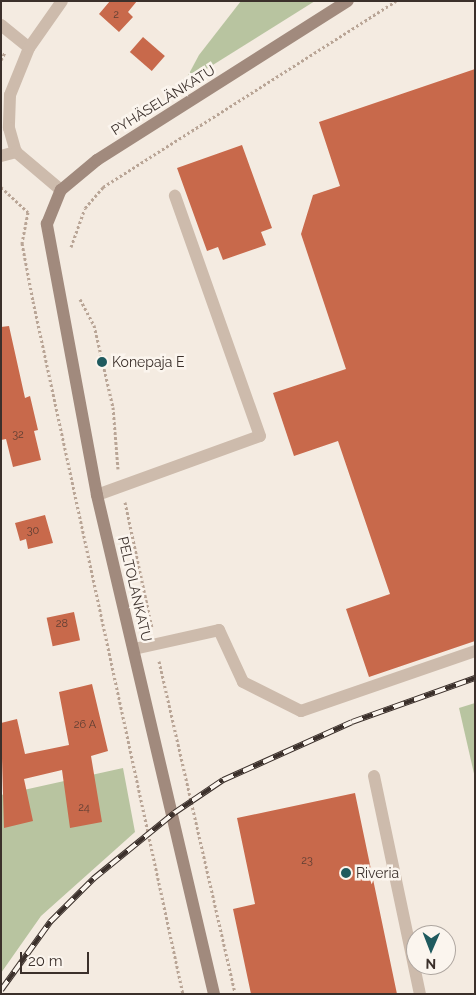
<!DOCTYPE html>
<html>
<head>
<meta charset="utf-8">
<style>
  body { margin:0 }
  #map { position:relative; width:476px; height:995px; overflow:hidden; background:#f4ebe1; font-family:Raleway,sans-serif }
  div>[style] { position:absolute }
  [style*='--x'] { left:calc(var(--x)*1px); top:calc(var(--y)*1px); width:calc(var(--w)*1px); rotate:calc(var(--a)*1deg) }
  .green>* { inset:0; background:#b8c4a0 }
  .building>* { inset:0; background:#c8694b; transform-origin:0 0 }
  .path>* { height:3px; margin-top:-1.5px; transform-origin:0; background:repeating-linear-gradient(90deg,#b9a596 0 2.5px,transparent 0 5px) }
  .lane>* { height:12px; margin:-6px; padding:0 6px; transform-origin:6px; border-radius:6px; background:#cdbbac }
  .street>* { height:12px; margin:-6px; padding:0 6px; transform-origin:6px; border-radius:6px; background:#cdbbac }
  .secondary>* { height:12px; margin:-6px; padding:0 6px; transform-origin:6px; border-radius:6px; background:#a18a7d }
  .rail>* { height:5.5px; margin-top:-2.75px; transform-origin:0; background:repeating-linear-gradient(90deg,#fbf5ee 0 11px,#3b302b 0 22px); box-sizing:border-box; border-block:1px solid #3b302b }
  .dots>* { width:14px; height:14px; translate:-50% -50%; box-sizing:border-box; border:2px solid #fbf5ee; border-radius:50% }
  span { translate:-50% -50%; white-space:nowrap; text-align:center; line-height:1.15; -webkit-text-stroke:5px #fbf5ee; paint-order:stroke }
  .number-label { font-size:11px; color:#5e3e33 }
  .number-label span { -webkit-text-stroke-width:0 }
  .street-label { font-size:14px; color:#3b302b }
  .poi-label { font-size:14px; color:#3b302b }
  .left { translate:0 -50%; text-align:left }
  .frame { position:absolute; inset:0; border:2px solid #3b302b; pointer-events:none }
  .north { position:absolute; left:406px; top:925px; width:50px; height:50px; box-sizing:border-box; background:#fbf5ee; border:1px solid #aea6a0; border-radius:50%; rotate:181deg; font-size:14px; font-weight:700; line-height:20px; text-align:center; color:#3b302b }
  .north::after { content:''; display:block; margin:auto; width:18px; height:22px; background:#1f5a5e; clip-path:polygon(50% 0,100% 100%,50% 72%,0 100%) }
  .scale { position:absolute; left:20px; top:952px; width:69px; height:22px; box-sizing:border-box; border:2px solid #3b302b; border-top:0; padding-left:6px; font-size:15px; line-height:18px; white-space:nowrap; color:#3b302b; -webkit-text-stroke:4px #fbf5ee; paint-order:stroke }
</style>
</head>
<body>
<div id="map">
  <div class="green">
    <div style="clip-path:polygon(241px 1px,315px 1px,184px 83px,199px 55px)"></div>
    <div style="clip-path:polygon(475px 703px,475px 778px,459px 708px)"></div>
    <div style="clip-path:polygon(123px 768px,135px 832px,41px 916px,1px 973px,1px 795px)"></div>
  </div>
  <div class="building">
    <div style="clip-path:polygon(110px 1px,137px 1px,128px 12px,133px 17px,119px 32px,99px 14px)"></div>
    <div style="left:143px;top:37px;width:29px;height:20px;rotate:41deg"></div>
    <div style="clip-path:polygon(475px 69px,475px 641px,369px 677px,346px 609px,390px 594px,338px 441px,294px 456px,273px 393px,346px 369px,301px 234px,313px 195px,340px 186px,319px 122px)"></div>
    <div style="clip-path:polygon(242px 145px,272px 228px,261px 232px,266px 245px,223px 260px,218px 247px,207px 251px,177px 168px)"></div>
    <div style="clip-path:polygon(9px 326px,25px 398px,30px 396px,38px 430px,34px 431px,41px 460px,13px 467px,6px 439px,1px 440px,1px 327px)"></div>
    <div style="clip-path:polygon(45px 515px,53px 543px,28px 549px,26px 539px,20px 541px,15px 523px)"></div>
    <div style="left:74px;top:612px;width:29px;height:28px;rotate:78deg"></div>
    <div style="clip-path:polygon(92px 684px,108px 751px,91px 756px,102px 822px,70px 828px,62px 770px,24px 779px,33px 821px,4px 828px,1px 723px,17px 719px,25px 754px,69px 745px,59px 692px)"></div>
    <div style="clip-path:polygon(355px 793px,397px 994px,251px 994px,233px 909px,255px 904px,237px 818px)"></div>
  </div>
  <div class="path">
    <div style="--x:1;--y:60;--w:9;--a:-63"></div>
    <div style="--x:1;--y:187;--w:37;--a:43"></div>
    <div style="--x:28;--y:212;--w:32;--a:101"></div>
    <div style="--x:22;--y:243;--w:59;--a:79.3"></div>
    <div style="--x:33;--y:301;--w:709;--a:77.79"></div>
    <div style="--x:71;--y:247;--w:41;--a:-70.3"></div>
    <div style="--x:85;--y:208;--w:28;--a:-49"></div>
    <div style="--x:103;--y:187;--w:347;--a:-32.4"></div>
    <div style="--x:80;--y:299;--w:30;--a:62"></div>
    <div style="--x:94;--y:325;--w:84;--a:77"></div>
    <div style="--x:113;--y:407;--w:62;--a:85.4"></div>
    <div style="--x:125;--y:502;--w:129;--a:77.9"></div>
    <div style="--x:159;--y:661;--w:342;--a:77.1"></div>
  </div>
  <div class="lane">
    <div style="--x:97;--y:495;--w:173;--a:-19.9"></div>
    <div style="--x:260;--y:436;--w:255;--a:-109.5"></div>
    <div style="--x:134;--y:649;--w:87;--a:-12.6"></div>
    <div style="--x:219;--y:630;--w:57;--a:65.2"></div>
    <div style="--x:243;--y:682;--w:65;--a:26.6"></div>
    <div style="--x:301;--y:711;--w:184;--a:-19"></div>
    <div style="--x:374;--y:776;--w:223;--a:78.1"></div>
  </div>
  <div class="street">
    <div style="--x:1;--y:25;--w:36;--a:39"></div>
    <div style="--x:29;--y:48;--w:51;--a:112"></div>
    <div style="--x:10;--y:95;--w:33;--a:92"></div>
    <div style="--x:9;--y:128;--w:25;--a:74"></div>
    <div style="--x:29;--y:48;--w:57;--a:-54.9"></div>
    <div style="--x:1;--y:156;--w:16;--a:-15"></div>
    <div style="--x:16;--y:152;--w:59;--a:40.2"></div>
  </div>
  <div class="secondary">
    <div style="--x:214;--y:994;--w:513;--a:-103.2"></div>
    <div style="--x:97;--y:495;--w:276;--a:-100.5"></div>
    <div style="--x:47;--y:224;--w:37;--a:-68"></div>
    <div style="--x:61;--y:190;--w:47;--a:-39.8"></div>
    <div style="--x:97;--y:160;--w:297;--a:-32.4"></div>
  </div>
  <div class="rail">
    <div style="--x:1;--y:990;--w:84;--a:-54.2"></div>
    <div style="--x:50;--y:922;--w:61;--a:-45"></div>
    <div style="--x:93;--y:879;--w:104;--a:-39.2"></div>
    <div style="--x:174;--y:813;--w:59;--a:-34"></div>
    <div style="--x:223;--y:780;--w:141;--a:-24.2"></div>
    <div style="--x:352;--y:722;--w:131;--a:-19.7"></div>
  </div>
  <div class="dots">
    <div style="left:102px;top:362px;background:#1f5a5e"></div>
    <div style="left:346px;top:873px;background:#1f5a5e"></div>
  </div>
  <div class="number-label">
    <span style="left:116px;top:15px">2</span>
    <span style="left:18px;top:435px">32</span>
    <span style="left:33px;top:531px">30</span>
    <span style="left:62px;top:624px">28</span>
    <span style="left:85px;top:725px">26 A</span>
    <span style="left:84px;top:808px">24</span>
    <span style="left:307px;top:861px">23</span>
  </div>
  <div class="street-label">
    <span style="left:163px;top:100px;rotate:-32deg">PYHÄSELÄNKATU</span>
    <span style="left:135px;top:589px;rotate:77deg">PELTOLANKATU</span>
  </div>
  <div class="poi-label">
    <span class="left" style="left:112px;top:362px">Konepaja E</span>
    <span class="left" style="left:356px;top:873px">Riveria</span>
  </div>
  <div class="frame"></div>
  <div class="north">N</div>
  <div class="scale">20 m</div>
</div>
</body>
</html>
